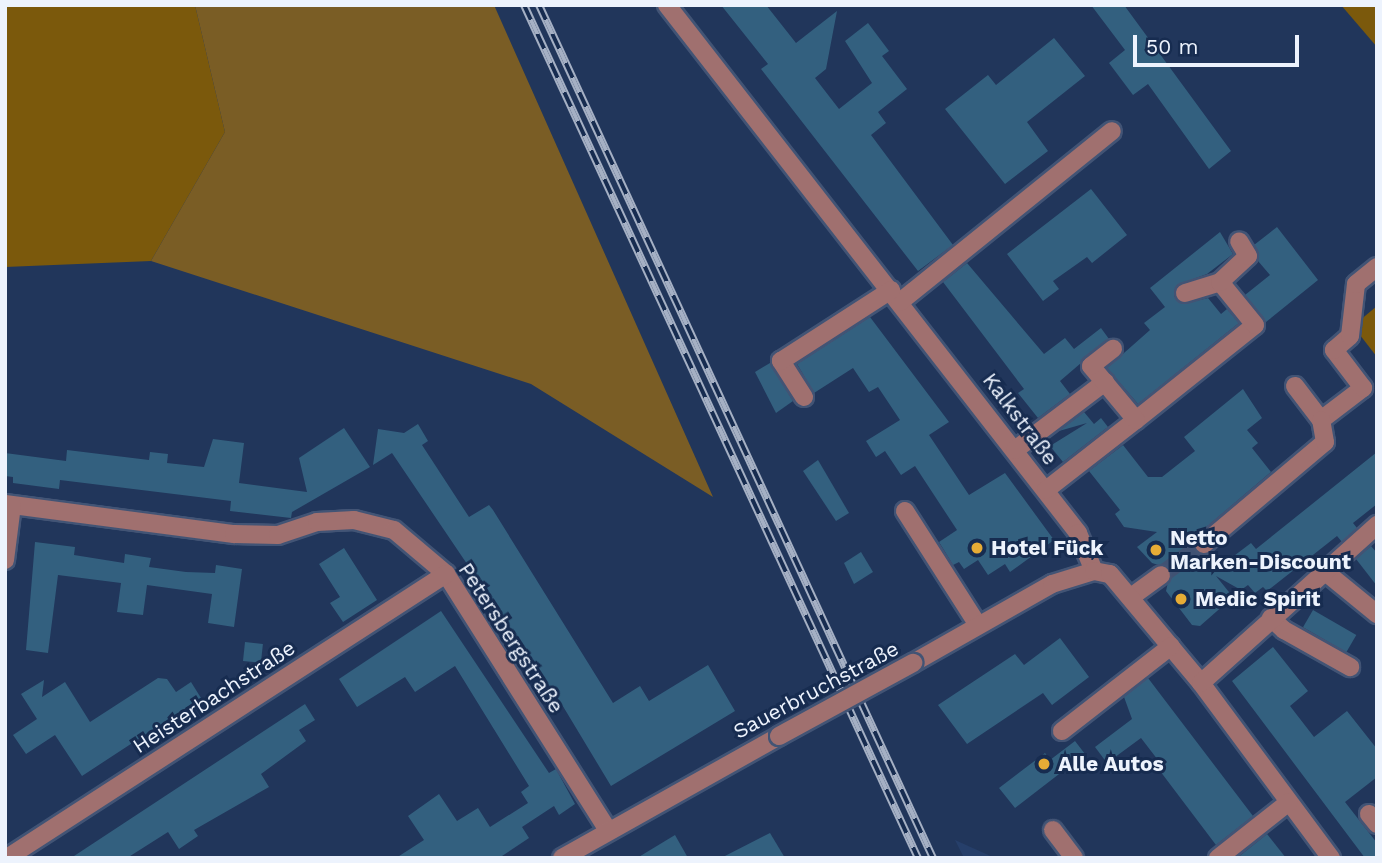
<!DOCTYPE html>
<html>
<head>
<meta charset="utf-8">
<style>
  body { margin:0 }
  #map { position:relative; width:1382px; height:863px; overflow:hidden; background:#21365b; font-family:"Work Sans",sans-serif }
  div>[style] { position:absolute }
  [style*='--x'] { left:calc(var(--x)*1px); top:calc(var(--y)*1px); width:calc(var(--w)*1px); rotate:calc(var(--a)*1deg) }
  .built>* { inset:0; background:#263f6a }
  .green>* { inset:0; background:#7b590c }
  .forest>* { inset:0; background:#7a5d25 }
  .building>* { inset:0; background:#33607f; transform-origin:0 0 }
  .minor-tunnel>* { height:18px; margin-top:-9px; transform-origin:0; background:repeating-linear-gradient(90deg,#405273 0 18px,transparent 0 27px) }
  .roads { filter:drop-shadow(2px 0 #425475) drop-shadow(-2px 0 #425475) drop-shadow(0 2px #425475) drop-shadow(0 -2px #425475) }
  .minor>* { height:18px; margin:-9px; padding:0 9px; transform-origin:9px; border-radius:9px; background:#a0706f }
  .rail>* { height:8px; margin-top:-4px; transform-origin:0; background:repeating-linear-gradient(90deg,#172c50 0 16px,#a5b0c4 0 32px); box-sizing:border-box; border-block:2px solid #a5b0c4 }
  .bridges { filter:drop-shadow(2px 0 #425475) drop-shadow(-2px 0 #425475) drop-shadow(0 2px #425475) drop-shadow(0 -2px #425475) }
  .minor-bridge>* { height:18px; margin:-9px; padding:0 9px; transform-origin:9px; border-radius:9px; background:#a0706f }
  .dots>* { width:19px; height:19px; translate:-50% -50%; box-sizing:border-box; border:4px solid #172c50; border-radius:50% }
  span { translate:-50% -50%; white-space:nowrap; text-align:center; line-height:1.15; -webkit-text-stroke:6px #172c50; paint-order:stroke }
  .street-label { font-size:21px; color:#edf3fd }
  .poi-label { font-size:21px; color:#edf3fd; font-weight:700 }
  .left { translate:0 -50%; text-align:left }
  .frame { position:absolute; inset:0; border:7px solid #edf3fd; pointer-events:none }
  .scale { position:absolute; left:1133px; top:35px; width:166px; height:32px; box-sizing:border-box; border:4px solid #edf3fd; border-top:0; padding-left:9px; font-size:21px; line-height:24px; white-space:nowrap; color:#edf3fd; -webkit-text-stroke:5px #172c50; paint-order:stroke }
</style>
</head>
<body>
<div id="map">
  <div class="built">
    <div style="clip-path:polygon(955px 840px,995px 858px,964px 858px)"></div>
  </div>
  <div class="green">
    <div style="clip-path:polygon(5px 5px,195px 5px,225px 132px,151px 261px,5px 267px)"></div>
    <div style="clip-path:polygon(1341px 5px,1377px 5px,1377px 47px)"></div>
    <div style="clip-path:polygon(1377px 306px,1377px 357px,1353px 326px)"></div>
  </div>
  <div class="forest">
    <div style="clip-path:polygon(195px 5px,494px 5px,713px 497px,531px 384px,151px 261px,225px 132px)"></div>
  </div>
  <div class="building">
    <div style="clip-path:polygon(721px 5px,766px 5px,796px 43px,837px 11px,826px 69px,815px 78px,839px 109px,872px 83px,845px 41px,868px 23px,889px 51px,882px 56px,907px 89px,878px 112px,886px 123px,871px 135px,953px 245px,918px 271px,761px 69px,768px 64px)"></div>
    <div style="clip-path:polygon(1091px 5px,1124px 5px,1231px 151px,1209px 169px,1148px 84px,1133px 95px,1109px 63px,1125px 50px)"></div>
    <div style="clip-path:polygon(1054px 38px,1085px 76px,1027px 122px,1048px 151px,1005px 184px,945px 109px,988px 75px,996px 85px)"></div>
    <div style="clip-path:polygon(1091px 189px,1127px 235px,1092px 263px,1087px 257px,1053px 281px,1059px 289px,1043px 301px,1007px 254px)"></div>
    <div style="clip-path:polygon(1277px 227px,1318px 280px,1266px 322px,1245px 295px,1270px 275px,1258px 261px,1254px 245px)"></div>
    <div style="clip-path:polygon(1220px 232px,1233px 254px,1207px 274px,1177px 285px,1174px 296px,1183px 304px,1208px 298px,1221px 314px,1227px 309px,1239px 323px,1138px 404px,1107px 368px,1150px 330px,1144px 323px,1165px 307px,1150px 288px)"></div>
    <div style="clip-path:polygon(967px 263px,1044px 354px,1065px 338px,1074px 349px,1101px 328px,1109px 339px,1060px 381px,1070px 394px,1038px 418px,1018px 393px,1024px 389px,943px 282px)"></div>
    <div style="clip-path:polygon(870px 317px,949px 422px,929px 435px,969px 495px,1005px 473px,1054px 540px,1010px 572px,1005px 564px,988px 575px,978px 560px,964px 569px,959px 562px,953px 565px,939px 542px,957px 530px,915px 466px,901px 475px,885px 451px,876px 457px,866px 441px,900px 420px,878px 387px,869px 392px,853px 368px,814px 393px,797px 364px)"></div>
    <div style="clip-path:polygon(770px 363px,793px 401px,776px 413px,755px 372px)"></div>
    <div style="clip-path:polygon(1243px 389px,1262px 418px,1247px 430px,1258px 443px,1252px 448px,1271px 472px,1197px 535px,1196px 552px,1208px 554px,1218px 568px,1251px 543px,1256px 549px,1377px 452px,1377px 504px,1353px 523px,1357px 528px,1342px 542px,1337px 536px,1267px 591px,1263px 587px,1255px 593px,1248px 585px,1241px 590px,1216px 576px,1233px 597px,1200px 626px,1192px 625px,1166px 591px,1171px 569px,1152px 563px,1137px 547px,1157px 532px,1124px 527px,1115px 514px,1120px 510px,1089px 471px,1123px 445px,1148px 477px,1162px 477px,1195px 451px,1184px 437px)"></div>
    <div style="clip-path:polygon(1084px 412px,1094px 424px,1101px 418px,1108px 427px,1063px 462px,1050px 446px,1087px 423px,1059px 431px)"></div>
    <div style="clip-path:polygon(418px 424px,428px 441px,422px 445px,469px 517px,489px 505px,493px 510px,613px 703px,640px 686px,649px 701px,708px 665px,735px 711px,611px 786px,561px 703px,392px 453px,373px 465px,378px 429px,404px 433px)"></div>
    <div style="clip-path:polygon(344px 428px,370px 467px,292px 512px,291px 518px,230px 511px,231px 501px,60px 480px,59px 489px,13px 483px,13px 477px,5px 476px,5px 453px,66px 461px,67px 450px,149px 460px,150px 452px,168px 454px,167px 463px,204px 467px,213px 439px,244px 443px,239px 483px,307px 492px,299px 458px)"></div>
    <div style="clip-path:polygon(818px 460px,849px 513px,836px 521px,803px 471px)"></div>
    <div style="clip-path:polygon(35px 542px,75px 547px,74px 555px,124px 563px,125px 554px,151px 558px,149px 567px,186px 572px,215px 573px,216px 565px,242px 569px,234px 627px,208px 623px,212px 594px,147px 585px,143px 615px,117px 612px,121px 583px,58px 575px,48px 653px,26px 650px)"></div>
    <div style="clip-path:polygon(1371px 546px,1377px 553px,1377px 586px,1356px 559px)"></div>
    <div style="clip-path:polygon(344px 548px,377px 600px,343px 622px,330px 603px,340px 597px,319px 564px)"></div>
    <div style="clip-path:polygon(861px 552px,873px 572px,854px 584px,844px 563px)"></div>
    <div style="left:1313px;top:610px;width:50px;height:20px;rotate:30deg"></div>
    <div style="clip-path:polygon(441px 611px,549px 773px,556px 769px,575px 804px,559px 815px,554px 806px,522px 827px,529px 838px,499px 858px,396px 858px,424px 840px,408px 816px,439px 794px,457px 821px,478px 808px,490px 827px,528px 803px,521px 792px,529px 786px,455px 666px,415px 692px,405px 677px,357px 707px,339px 679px)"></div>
    <div style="clip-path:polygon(1060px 638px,1089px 677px,1052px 705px,1043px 693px,967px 744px,938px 705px,1015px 654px,1024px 665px)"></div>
    <div style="left:245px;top:642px;width:18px;height:19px;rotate:6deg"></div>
    <div style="clip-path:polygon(1273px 647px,1308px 691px,1290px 706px,1314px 737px,1347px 711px,1377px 749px,1377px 777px,1345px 802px,1377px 843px,1377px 858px,1365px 858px,1232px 681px)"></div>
    <div style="clip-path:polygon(158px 678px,167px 679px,176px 692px,191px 682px,201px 698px,82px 776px,55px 735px,26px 754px,13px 735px,37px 719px,21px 694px,44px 680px,42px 697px,65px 682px,90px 722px)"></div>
    <div style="clip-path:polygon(1148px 678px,1253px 816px,1216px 845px,1157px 767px,1161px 764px,1141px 738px,1107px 763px,1095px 747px,1132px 719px,1124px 697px)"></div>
    <div style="clip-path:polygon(305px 704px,315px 720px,299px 730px,306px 741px,261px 774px,269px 787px,194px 830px,198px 836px,179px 849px,168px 832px,127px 858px,71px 858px)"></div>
    <div style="clip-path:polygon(1075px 741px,1085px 754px,1015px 808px,999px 788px,1045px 753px,1050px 760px)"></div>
    <div style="clip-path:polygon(770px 833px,785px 858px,721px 858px)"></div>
    <div style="clip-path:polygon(1267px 834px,1286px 858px,1237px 858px)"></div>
    <div style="clip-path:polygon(675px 835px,688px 858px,637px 858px)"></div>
  </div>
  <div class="minor-tunnel">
    <div style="--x:1161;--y:575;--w:53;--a:-35.8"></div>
  </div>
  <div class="roads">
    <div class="minor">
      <div style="--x:667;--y:5;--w:669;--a:52.1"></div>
      <div style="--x:1078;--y:533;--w:41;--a:67.2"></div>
      <div style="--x:1185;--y:293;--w:37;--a:-17"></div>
      <div style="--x:900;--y:302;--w:272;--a:-38.9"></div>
      <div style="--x:1295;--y:386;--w:43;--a:52.6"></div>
      <div style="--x:1321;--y:420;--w:53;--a:-37.3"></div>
      <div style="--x:1363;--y:388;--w:48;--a:-127.3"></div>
      <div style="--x:1334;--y:350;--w:21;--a:-41"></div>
      <div style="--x:1350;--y:336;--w:52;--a:-83.4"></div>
      <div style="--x:1356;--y:284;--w:27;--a:-39"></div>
      <div style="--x:804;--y:397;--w:43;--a:-122.6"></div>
      <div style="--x:781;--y:361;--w:131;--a:-32.8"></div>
      <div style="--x:1136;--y:420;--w:152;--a:-38.6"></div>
      <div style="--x:1255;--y:325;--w:55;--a:-129.1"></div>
      <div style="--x:1220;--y:282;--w:38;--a:-43"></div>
      <div style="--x:1248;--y:256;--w:17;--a:-121"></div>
      <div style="--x:1015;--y:450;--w:113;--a:-37.1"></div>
      <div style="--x:1046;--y:490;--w:114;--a:-37.9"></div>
      <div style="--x:1136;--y:420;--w:70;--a:-129.8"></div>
      <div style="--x:1091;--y:366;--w:28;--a:-38"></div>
      <div style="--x:5;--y:504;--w:231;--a:7.5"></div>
      <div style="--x:234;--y:534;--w:44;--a:1.3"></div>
      <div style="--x:278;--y:535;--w:41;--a:-18.4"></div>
      <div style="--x:317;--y:522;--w:37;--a:-3"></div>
      <div style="--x:354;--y:520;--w:41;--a:14"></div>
      <div style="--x:394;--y:530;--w:68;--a:40.2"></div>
      <div style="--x:446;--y:574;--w:303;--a:57.7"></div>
      <div style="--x:905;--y:511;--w:135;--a:57.4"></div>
      <div style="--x:1204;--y:544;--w:158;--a:-40.1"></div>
      <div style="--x:1325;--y:442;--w:22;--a:-100"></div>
      <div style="--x:5;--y:560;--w:55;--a:-82.7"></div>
      <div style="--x:1323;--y:570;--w:70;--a:39.2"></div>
      <div style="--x:1131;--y:597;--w:37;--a:-36"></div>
      <div style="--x:1271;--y:618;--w:18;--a:43"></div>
      <div style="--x:1284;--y:630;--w:76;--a:29.3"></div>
      <div style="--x:913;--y:663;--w:160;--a:-29.6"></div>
      <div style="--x:1052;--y:584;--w:44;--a:-17.2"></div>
      <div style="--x:1094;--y:571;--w:16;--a:11"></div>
      <div style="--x:1110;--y:574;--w:142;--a:50.1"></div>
      <div style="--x:1201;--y:683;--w:218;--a:53.4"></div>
      <div style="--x:1201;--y:683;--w:237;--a:-41.9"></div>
      <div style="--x:1062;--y:731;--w:138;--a:-37.9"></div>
      <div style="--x:1369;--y:814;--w:13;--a:51"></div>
      <div style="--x:1053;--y:830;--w:35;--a:53"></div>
      <div style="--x:7;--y:858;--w:523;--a:-32.9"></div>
      <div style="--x:562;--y:858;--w:249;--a:-29.3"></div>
      <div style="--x:1218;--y:858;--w:90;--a:-38.3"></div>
    </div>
  </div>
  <div class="rail">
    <div style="--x:524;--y:5;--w:940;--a:65.21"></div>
    <div style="--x:539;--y:5;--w:940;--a:65.21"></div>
  </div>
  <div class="bridges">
    <div class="minor-bridge">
      <div style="--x:779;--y:736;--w:153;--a:-28.6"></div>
    </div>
  </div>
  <div class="dots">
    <div style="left:977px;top:548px;background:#e6ac36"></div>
    <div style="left:1156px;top:550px;background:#e6ac36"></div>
    <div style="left:1181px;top:599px;background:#e6ac36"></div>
    <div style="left:1044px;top:764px;background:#e6ac36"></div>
  </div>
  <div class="street-label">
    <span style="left:1020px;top:419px;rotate:53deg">Kalkstraße</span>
    <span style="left:511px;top:638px;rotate:57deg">Petersbergstraße</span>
    <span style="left:816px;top:690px;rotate:-28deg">Sauerbruchstraße</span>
    <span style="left:214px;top:697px;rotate:-33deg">Heisterbachstraße</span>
  </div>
  <div class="poi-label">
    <span class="left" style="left:1170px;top:550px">Netto<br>Marken-Discount</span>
    <span class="left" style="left:991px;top:548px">Hotel Fück</span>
    <span class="left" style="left:1195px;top:599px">Medic Spirit</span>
    <span class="left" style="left:1058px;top:764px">Alle Autos</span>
  </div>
  <div class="frame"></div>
  <div class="scale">50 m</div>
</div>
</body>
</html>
